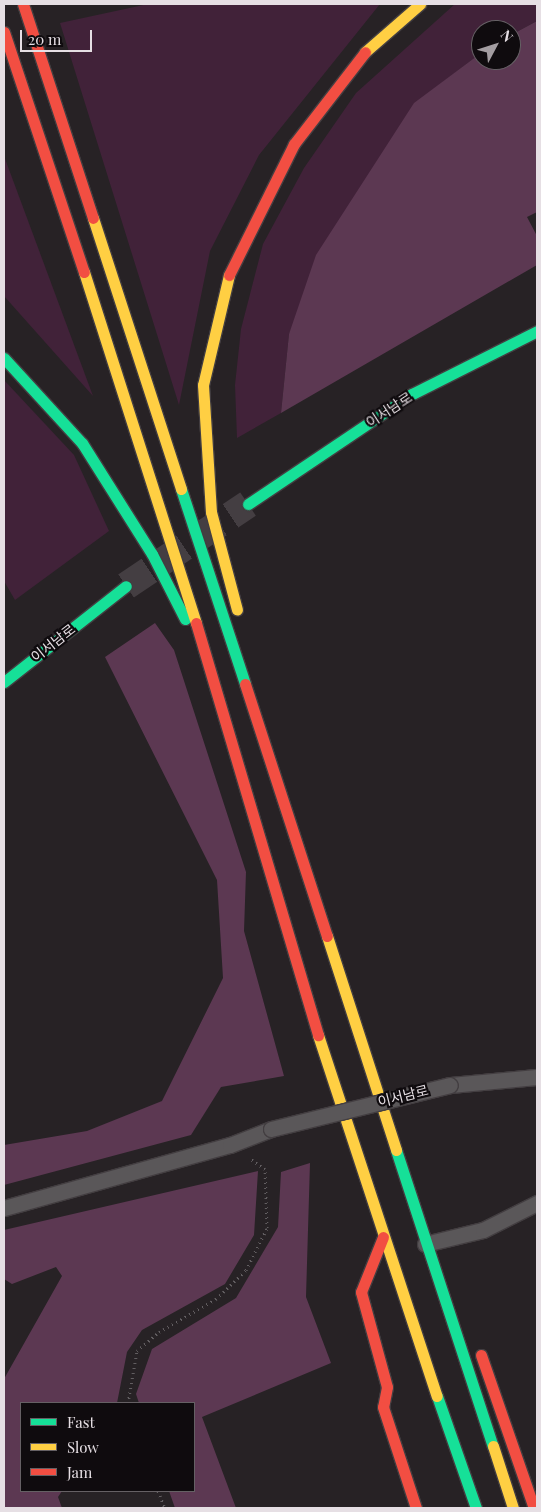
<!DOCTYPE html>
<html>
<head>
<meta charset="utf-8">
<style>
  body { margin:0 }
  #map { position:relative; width:541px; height:1512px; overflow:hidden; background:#272225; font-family:"Playfair Display","Noto Sans KR",serif }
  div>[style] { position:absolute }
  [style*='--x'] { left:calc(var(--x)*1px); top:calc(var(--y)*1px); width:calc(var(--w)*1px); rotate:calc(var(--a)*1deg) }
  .green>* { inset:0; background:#412239 }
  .forest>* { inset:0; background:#5c3852 }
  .secondary-tunnel>* { height:28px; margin-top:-14px; transform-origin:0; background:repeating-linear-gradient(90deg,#443e42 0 28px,transparent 0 42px) }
  .path>* { height:3px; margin-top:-1.5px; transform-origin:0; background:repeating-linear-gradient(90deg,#625e61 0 1px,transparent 0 5px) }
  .roads { filter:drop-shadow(1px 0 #433e41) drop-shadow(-1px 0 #433e41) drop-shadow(0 1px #433e41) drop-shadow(0 -1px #433e41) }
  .lane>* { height:15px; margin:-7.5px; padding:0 7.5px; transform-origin:7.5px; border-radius:7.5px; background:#5a5759 }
  .fast>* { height:11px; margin:-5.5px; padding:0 5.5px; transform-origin:5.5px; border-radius:5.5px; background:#16e098 }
  .slow>* { height:11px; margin:-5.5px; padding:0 5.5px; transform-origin:5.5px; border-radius:5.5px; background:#ffcf43 }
  .jam>* { height:11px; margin:-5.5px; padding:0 5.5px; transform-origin:5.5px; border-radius:5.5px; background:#f24e42 }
  .bridges { filter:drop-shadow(1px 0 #433e41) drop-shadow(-1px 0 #433e41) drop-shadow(0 1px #433e41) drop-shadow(0 -1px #433e41) }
  .lane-bridge>* { height:15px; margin:-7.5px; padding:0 7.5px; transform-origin:7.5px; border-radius:7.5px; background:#5a5759 }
  span { translate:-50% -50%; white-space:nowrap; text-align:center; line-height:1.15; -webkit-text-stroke:4.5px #0f0b0e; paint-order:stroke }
  .street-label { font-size:14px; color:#e6dfe4 }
  .frame { position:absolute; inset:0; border:5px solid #e6dfe4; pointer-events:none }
  .legend { position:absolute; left:20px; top:1402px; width:175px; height:90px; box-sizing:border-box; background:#0f0b0e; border:1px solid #656064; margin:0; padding:6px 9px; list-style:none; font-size:15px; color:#e6dfe4 }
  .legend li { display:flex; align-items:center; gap:10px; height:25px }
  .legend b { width:25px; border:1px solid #656064 }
  .north { position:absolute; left:471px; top:20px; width:50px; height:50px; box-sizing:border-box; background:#0f0b0e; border:1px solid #656064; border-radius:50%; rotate:50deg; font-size:14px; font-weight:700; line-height:20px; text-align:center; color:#e6dfe4 }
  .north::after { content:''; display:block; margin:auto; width:18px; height:22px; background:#a39da1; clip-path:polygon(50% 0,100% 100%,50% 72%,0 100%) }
  .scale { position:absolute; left:20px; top:30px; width:72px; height:22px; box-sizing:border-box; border:2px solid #e6dfe4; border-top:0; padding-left:6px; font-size:15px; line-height:18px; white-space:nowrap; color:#e6dfe4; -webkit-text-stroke:4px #0f0b0e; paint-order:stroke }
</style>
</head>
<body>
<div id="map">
  <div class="green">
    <div style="clip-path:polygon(148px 4px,380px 4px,259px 155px,210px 251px,179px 405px,60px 23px)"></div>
    <div style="clip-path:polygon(455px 4px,537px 4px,537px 21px,511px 35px,511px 30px,481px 30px,481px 53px,414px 104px,289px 334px,281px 413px,237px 438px,235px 385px,241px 329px,263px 244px,304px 168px,356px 93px)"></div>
    <div style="clip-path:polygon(4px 156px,93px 396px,4px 296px)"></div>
    <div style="clip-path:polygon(4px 380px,74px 455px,109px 531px,15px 600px,4px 581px)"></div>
  </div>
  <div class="forest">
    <div style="clip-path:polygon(537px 21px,537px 212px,527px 217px,537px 236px,537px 265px,281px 413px,289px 334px,316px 255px,414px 103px,481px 53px,481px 60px,511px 60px,511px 35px)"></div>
    <div style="clip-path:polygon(155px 623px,174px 650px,246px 872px,244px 931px,284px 1076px,221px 1087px,191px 1135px,4px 1185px,4px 1145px,87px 1131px,162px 1101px,223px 978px,217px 880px,105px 657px)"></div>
    <div style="clip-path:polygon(310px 1163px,306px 1297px,331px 1363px,202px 1417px,236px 1508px,175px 1508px,169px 1491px,194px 1491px,194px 1403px,139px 1403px,136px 1394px,152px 1349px,236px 1298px,278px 1227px,281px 1172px)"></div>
    <div style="clip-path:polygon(258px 1171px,254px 1235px,225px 1284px,142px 1330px,127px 1352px,117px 1403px,21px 1403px,21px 1491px,62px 1491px,58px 1497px,62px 1508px,4px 1508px,4px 1379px,62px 1276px,56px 1267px,12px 1284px,4px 1279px,4px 1230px)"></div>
  </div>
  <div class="secondary-tunnel">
    <div style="--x:126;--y:586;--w:147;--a:-33.9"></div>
  </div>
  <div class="path">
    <div style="--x:128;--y:1403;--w:53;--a:-80.2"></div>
    <div style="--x:137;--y:1351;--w:29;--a:-41"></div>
    <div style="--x:159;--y:1332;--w:66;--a:-30.1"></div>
    <div style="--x:216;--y:1299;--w:42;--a:-44"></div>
    <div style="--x:246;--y:1270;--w:47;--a:-63.4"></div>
    <div style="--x:267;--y:1228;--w:59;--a:-91.9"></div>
    <div style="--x:265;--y:1169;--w:19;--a:-145"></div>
    <div style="--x:158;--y:1491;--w:18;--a:68"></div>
  </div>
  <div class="roads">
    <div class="lane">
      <div style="--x:450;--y:1085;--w:87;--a:-5.3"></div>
      <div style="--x:4;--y:1208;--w:235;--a:-15.6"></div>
      <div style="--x:230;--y:1145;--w:44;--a:-21.3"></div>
      <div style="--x:425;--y:1244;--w:60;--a:-13.6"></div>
      <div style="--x:483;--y:1230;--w:60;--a:-26.6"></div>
    </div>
    <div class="fast">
      <div style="--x:4;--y:358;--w:115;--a:47.5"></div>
      <div style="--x:82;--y:443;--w:131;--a:57.8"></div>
      <div style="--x:152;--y:554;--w:73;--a:63.1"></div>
      <div style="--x:181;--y:489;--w:205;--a:71.8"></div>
      <div style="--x:248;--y:504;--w:197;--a:-33.9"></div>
      <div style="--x:412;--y:394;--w:140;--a:-26.7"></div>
      <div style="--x:4;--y:682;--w:155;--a:-38.2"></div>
      <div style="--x:396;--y:1150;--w:311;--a:71.9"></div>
      <div style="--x:437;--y:1396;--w:119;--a:70.8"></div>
    </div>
    <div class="slow">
      <div style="--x:365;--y:52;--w:73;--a:-41.1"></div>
      <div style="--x:93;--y:218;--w:285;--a:72"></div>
      <div style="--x:84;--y:272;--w:368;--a:72.3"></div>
      <div style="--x:229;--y:275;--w:113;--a:103.3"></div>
      <div style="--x:203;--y:385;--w:127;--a:86.4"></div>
      <div style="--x:211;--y:512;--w:101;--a:75.1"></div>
      <div style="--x:327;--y:936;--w:225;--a:72.1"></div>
      <div style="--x:318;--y:1035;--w:380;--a:71.8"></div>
      <div style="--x:493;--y:1446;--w:65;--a:72.1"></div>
    </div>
    <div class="jam">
      <div style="--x:23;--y:4;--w:225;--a:71.9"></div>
      <div style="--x:4;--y:32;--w:253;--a:71.6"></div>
      <div style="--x:229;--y:275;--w:146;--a:-63.6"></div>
      <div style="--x:294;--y:144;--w:116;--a:-52.3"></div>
      <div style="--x:196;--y:623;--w:430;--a:73.5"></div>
      <div style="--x:245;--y:684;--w:265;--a:72"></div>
      <div style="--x:383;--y:1237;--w:59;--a:111.8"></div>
      <div style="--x:361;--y:1292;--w:98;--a:74.7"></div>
      <div style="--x:387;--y:1387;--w:20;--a:101"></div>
      <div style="--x:383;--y:1407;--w:106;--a:71.9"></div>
      <div style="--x:481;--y:1355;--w:162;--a:70.9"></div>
    </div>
  </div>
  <div class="bridges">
    <div class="lane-bridge">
      <div style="--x:271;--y:1129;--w:184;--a:-13.8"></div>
    </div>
  </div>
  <div class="street-label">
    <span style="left:389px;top:410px;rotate:-33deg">이서남로</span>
    <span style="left:53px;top:643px;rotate:-38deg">이서남로</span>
    <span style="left:403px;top:1096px;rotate:-14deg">이서남로</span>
  </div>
  <div class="frame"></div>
  <ul class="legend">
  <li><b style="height:6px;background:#16e098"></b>Fast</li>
  <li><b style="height:6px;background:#ffcf43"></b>Slow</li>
  <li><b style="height:6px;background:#f24e42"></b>Jam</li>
  </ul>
  <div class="north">N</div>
  <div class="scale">20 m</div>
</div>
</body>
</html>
